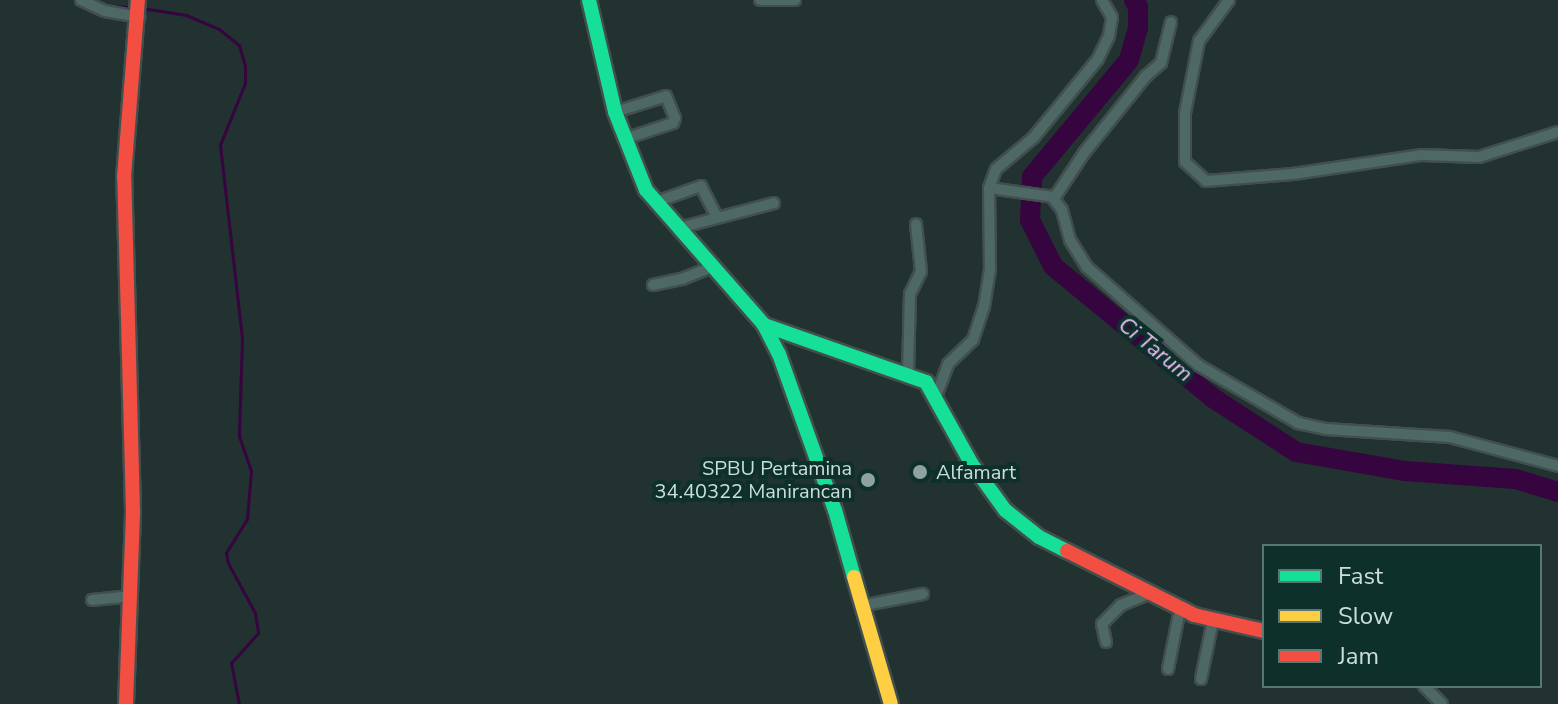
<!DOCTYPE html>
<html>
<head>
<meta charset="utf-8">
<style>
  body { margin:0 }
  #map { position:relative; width:1558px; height:704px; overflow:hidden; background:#213230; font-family:"Nunito Sans",sans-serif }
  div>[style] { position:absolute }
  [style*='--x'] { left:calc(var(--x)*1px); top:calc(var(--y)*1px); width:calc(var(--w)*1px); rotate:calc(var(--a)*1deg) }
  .stream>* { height:3px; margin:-1.5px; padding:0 1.5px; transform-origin:1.5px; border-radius:1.5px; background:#36043e }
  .river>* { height:20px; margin:-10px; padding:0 10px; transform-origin:10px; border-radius:10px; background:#36043e }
  .roads { filter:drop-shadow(2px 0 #414f4e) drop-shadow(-2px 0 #414f4e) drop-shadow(0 2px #414f4e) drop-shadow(0 -2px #414f4e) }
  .street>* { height:10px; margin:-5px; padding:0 5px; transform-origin:5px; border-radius:5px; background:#4e6865 }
  .fast>* { height:14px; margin:-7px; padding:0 7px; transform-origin:7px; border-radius:7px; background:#16e098 }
  .slow>* { height:14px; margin:-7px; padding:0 7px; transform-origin:7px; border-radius:7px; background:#ffcf43 }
  .jam>* { height:14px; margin:-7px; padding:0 7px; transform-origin:7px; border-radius:7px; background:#f24e42 }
  .dots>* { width:22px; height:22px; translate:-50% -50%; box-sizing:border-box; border:4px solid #0e302b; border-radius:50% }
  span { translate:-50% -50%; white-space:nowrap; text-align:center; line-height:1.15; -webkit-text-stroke:8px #0e302b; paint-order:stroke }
  .poi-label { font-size:20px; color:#ccdedb }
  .right { translate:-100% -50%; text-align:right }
  .left { translate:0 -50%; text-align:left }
  .water-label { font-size:22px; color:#eebff5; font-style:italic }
  .legend { position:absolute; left:1262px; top:544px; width:280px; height:144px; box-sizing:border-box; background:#0e302b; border:2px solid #5a7671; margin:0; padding:10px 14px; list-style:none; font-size:24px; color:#ccdedb }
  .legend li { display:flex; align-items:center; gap:16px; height:40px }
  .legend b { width:40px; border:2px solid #5a7671 }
</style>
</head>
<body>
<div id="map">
  <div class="stream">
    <div style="--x:102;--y:5;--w:32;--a:5"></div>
    <div style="--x:142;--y:8;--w:45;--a:9"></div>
    <div style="--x:186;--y:15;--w:36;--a:23"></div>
    <div style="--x:219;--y:29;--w:26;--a:39"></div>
    <div style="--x:239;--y:45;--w:22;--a:74"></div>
    <div style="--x:245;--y:66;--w:17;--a:90"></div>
    <div style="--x:245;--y:83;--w:67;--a:112"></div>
    <div style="--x:220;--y:145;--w:194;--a:83.5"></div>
    <div style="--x:242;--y:338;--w:98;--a:91.8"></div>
    <div style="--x:239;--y:436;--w:37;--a:71"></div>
    <div style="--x:251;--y:471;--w:48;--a:94.8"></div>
    <div style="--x:247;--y:519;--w:40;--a:122"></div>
    <div style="--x:226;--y:553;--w:10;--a:79"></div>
    <div style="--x:228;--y:563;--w:57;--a:61.6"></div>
    <div style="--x:255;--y:613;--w:20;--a:81"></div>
    <div style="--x:258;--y:633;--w:40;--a:132"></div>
    <div style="--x:231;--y:663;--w:42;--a:79"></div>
  </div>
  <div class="river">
    <div style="--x:1134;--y:0;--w:8;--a:60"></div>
    <div style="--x:1138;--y:7;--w:21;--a:90"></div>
    <div style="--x:1138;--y:28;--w:33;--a:106"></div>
    <div style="--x:1129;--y:60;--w:152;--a:129.7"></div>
    <div style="--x:1032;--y:177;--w:43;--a:92.7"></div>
    <div style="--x:1030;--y:220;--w:51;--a:63.4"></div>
    <div style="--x:1053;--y:266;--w:207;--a:39.5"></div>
    <div style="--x:1213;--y:398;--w:99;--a:33"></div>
    <div style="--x:1296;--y:452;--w:111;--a:9.9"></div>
    <div style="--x:1405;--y:471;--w:111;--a:4.1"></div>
    <div style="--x:1516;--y:479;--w:44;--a:17.2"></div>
  </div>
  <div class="roads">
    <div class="street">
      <div style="--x:81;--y:0;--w:26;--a:25"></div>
      <div style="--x:105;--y:11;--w:35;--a:10"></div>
      <div style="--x:760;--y:0;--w:35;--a:0"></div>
      <div style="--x:1102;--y:0;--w:20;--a:60"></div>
      <div style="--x:1112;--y:17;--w:19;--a:99"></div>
      <div style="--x:1109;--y:36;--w:25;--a:116"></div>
      <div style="--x:1098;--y:59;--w:102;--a:129.4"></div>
      <div style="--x:1033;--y:138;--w:48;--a:140"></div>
      <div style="--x:996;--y:169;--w:20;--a:110"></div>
      <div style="--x:989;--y:188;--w:67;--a:7.8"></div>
      <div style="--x:1055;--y:197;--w:53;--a:-56.6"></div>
      <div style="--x:1084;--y:153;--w:99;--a:-51.2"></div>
      <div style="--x:1146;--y:76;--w:20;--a:-41"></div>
      <div style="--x:1161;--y:63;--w:42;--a:-76.3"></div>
      <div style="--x:1229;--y:0;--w:51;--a:126.2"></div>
      <div style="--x:1199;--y:41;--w:73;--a:101"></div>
      <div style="--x:1185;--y:113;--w:49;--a:90"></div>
      <div style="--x:1185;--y:162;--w:28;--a:42"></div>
      <div style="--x:1206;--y:181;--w:87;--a:-4.6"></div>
      <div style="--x:1293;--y:174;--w:129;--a:-8.4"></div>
      <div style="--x:1421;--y:155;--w:58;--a:2"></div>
      <div style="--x:1479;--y:157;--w:83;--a:-17.6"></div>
      <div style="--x:615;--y:112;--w:53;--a:-17.4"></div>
      <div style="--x:666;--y:96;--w:24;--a:68"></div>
      <div style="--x:675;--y:118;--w:5;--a:112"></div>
      <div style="--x:673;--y:123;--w:52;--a:161.9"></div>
      <div style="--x:1053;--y:198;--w:15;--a:53"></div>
      <div style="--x:1062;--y:210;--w:31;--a:75"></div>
      <div style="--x:1070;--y:240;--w:32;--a:58"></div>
      <div style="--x:1087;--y:267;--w:148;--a:41.4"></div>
      <div style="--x:1198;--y:365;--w:116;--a:30.1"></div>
      <div style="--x:1298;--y:423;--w:29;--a:12"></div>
      <div style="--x:1326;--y:429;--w:124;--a:3.7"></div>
      <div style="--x:1450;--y:437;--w:112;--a:15"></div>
      <div style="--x:656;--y:202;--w:48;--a:-19.6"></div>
      <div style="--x:701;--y:186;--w:34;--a:63"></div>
      <div style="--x:679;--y:228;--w:98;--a:-14.7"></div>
      <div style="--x:653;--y:285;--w:30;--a:-12"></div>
      <div style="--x:682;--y:279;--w:31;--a:-22"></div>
      <div style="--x:908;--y:374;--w:80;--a:-88.6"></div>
      <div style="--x:910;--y:294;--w:25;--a:-64"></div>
      <div style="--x:921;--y:271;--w:47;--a:-96.1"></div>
      <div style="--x:936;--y:396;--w:34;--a:-69"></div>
      <div style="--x:948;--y:364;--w:35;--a:-44"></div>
      <div style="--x:973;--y:340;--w:35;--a:-72"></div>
      <div style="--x:984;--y:307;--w:38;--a:-81"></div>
      <div style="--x:990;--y:269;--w:81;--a:-90.7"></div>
      <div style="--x:92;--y:600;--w:40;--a:-5.7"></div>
      <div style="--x:861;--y:606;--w:63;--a:-11"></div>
      <div style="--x:1106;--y:642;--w:18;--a:-103"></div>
      <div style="--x:1102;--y:624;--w:27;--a:-45"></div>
      <div style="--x:1121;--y:605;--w:29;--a:-22"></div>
      <div style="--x:1168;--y:669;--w:61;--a:-78.7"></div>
      <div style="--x:1201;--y:679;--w:60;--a:-78.5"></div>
      <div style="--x:1424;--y:686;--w:25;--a:45"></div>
    </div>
    <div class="fast">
      <div style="--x:589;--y:0;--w:115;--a:76.9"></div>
      <div style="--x:615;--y:112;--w:84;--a:68.3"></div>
      <div style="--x:646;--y:190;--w:179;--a:48.8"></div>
      <div style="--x:764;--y:325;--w:33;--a:63"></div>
      <div style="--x:779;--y:354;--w:166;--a:70.3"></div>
      <div style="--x:835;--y:510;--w:70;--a:74.2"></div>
      <div style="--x:764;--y:325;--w:172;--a:19.4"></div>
      <div style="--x:926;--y:382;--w:93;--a:60.9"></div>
      <div style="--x:971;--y:463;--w:58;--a:54.1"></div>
      <div style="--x:1005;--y:510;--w:43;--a:38.5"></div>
      <div style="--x:1039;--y:537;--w:31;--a:27"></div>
    </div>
    <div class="slow">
      <div style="--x:854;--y:577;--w:132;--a:73.8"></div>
    </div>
    <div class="jam">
      <div style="--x:1067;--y:551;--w:142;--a:26.7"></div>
      <div style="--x:1194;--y:615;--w:72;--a:12.9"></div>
      <div style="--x:126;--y:704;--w:193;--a:-87.9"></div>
      <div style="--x:133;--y:511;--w:334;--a:-91.5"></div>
      <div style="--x:124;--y:177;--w:178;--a:-85.5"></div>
    </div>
  </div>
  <div class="dots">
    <div style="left:920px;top:472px;background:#90a29f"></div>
    <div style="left:868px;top:480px;background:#90a29f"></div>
  </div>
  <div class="poi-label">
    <span class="right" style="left:852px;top:480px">SPBU Pertamina<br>34.40322 Manirancan</span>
    <span class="left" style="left:936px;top:472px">Alfamart</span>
  </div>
  <div class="water-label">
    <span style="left:1155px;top:350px;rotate:39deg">Ci Tarum</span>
  </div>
  <ul class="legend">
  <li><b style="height:10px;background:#16e098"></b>Fast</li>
  <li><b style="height:10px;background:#ffcf43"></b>Slow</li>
  <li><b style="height:10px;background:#f24e42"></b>Jam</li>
  </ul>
</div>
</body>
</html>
